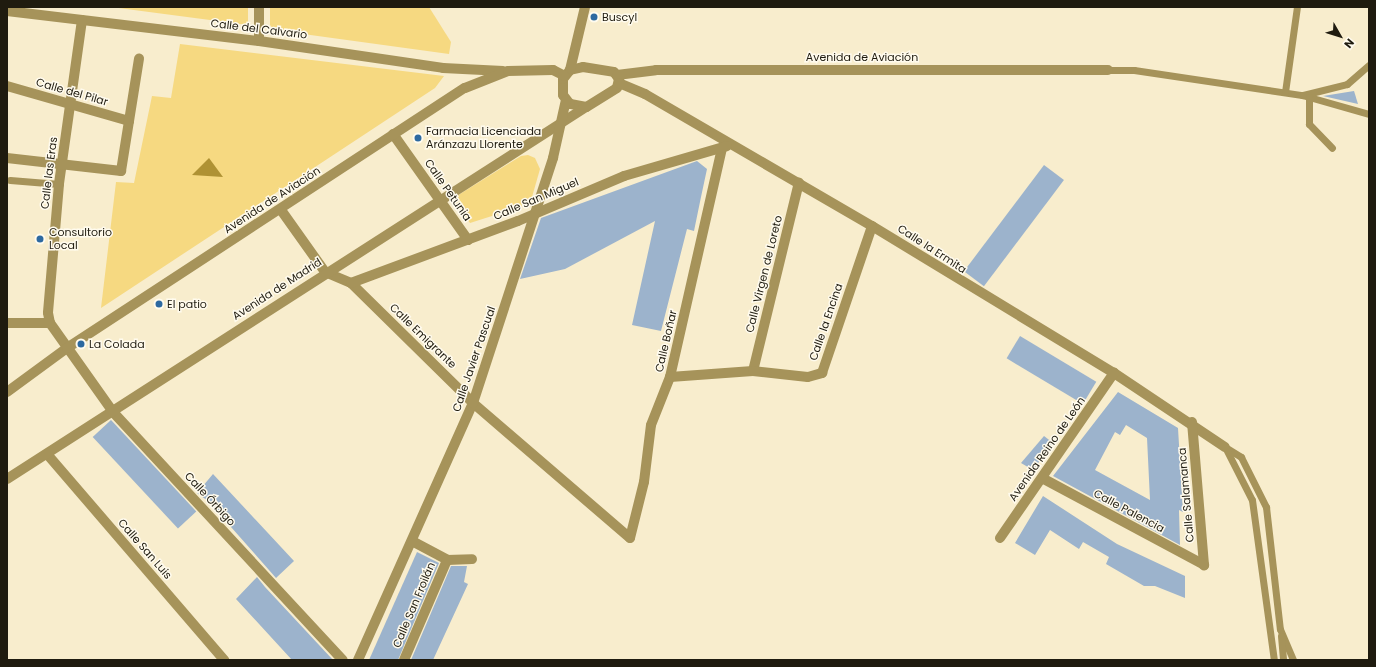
<!DOCTYPE html>
<html>
<head>
<meta charset="utf-8">
<style>
  body { margin:0 }
  #map { position:relative; width:1376px; height:667px; overflow:hidden; background:#f8edcd; font-family:Poppins,sans-serif }
  div>[style] { position:absolute }
  [style*='--x'] { left:calc(var(--x)*1px); top:calc(var(--y)*1px); width:calc(var(--w)*1px); rotate:calc(var(--a)*1deg) }
  .green>* { inset:0; background:#f6d981 }
  .water>* { inset:0; background:#af9234 }
  .building>* { inset:0; background:#9cb3cc; transform-origin:0 0 }
  .service>* { height:7px; margin:-3.5px; padding:0 3.5px; transform-origin:3.5px; border-radius:3.5px; background:#a6935a }
  .minor>* { height:10px; margin:-5px; padding:0 5px; transform-origin:5px; border-radius:5px; background:#a6935a }
  .dots>* { width:11px; height:11px; translate:-50% -50%; box-sizing:border-box; border:2px solid #fffbee; border-radius:50% }
  span { translate:-50% -50%; white-space:nowrap; text-align:center; line-height:1.15; -webkit-text-stroke:3px #fffbee; paint-order:stroke }
  .poi-label { font-size:11px; color:#1f1b0f }
  .left { translate:0 -50%; text-align:left }
  .street-label { font-size:11px; color:#1f1b0f }
  .frame { position:absolute; inset:0; border:8px solid #1f1b0f; pointer-events:none }
  .north { position:absolute; left:1320px; top:16px; width:40px; height:40px; -webkit-text-stroke:3px #fffbee; paint-order:stroke; rotate:129deg; font-size:11px; font-weight:700; line-height:16px; text-align:center; color:#1f1b0f }
  .north::after { content:''; display:block; margin:auto; width:14px; height:18px; background:#1f1b0f; clip-path:polygon(50% 0,100% 100%,50% 72%,0 100%) }
</style>
</head>
<body>
<div id="map">
  <div class="green">
    <div style="clip-path:polygon(111px 7px,248px 7px,248px 25px)"></div>
    <div style="clip-path:polygon(270px 7px,429px 7px,451px 42px,449px 54px,274px 30px,270px 25px)"></div>
    <div style="clip-path:polygon(180px 44px,444px 76px,435px 88px,101px 308px,116px 182px,134px 183px,152px 96px,171px 98px)"></div>
    <div style="clip-path:polygon(528px 155px,535px 158px,540px 169px,530px 204px,470px 223px,452px 199px,521px 156px)"></div>
  </div>
  <div class="water">
    <div style="clip-path:polygon(209px 158px,223px 177px,192px 175px)"></div>
  </div>
  <div class="building">
    <div style="clip-path:polygon(1354px 91px,1358px 104px,1323px 96px)"></div>
    <div style="clip-path:polygon(697px 161px,707px 169px,701px 197px,694px 231px,687px 229px,661px 331px,632px 325px,655px 221px,565px 269px,520px 279px,541px 218px)"></div>
    <div style="left:1044px;top:165px;width:25px;height:133px;rotate:37deg"></div>
    <div style="left:1020px;top:336px;width:89px;height:26px;rotate:31deg"></div>
    <div style="clip-path:polygon(evenodd,1118px 392px,1178px 428px,1183px 512px,1179px 510px,1180px 545px,1053px 476px,1118px 392px,1126px 425px,1147px 438px,1150px 500px,1095px 470px,1115px 432px,1120px 435px,1126px 425px)"></div>
    <div style="left:111px;top:420px;width:125px;height:25px;rotate:47deg"></div>
    <div style="clip-path:polygon(1044px 436px,1053px 443px,1033px 470px,1021px 463px)"></div>
    <div style="clip-path:polygon(213px 474px,294px 561px,276px 578px,208px 501px,197px 493px)"></div>
    <div style="clip-path:polygon(1043px 496px,1117px 544px,1185px 576px,1185px 598px,1155px 586px,1144px 586px,1106px 564px,1109px 557px,1083px 542px,1079px 549px,1050px 530px,1035px 555px,1015px 543px)"></div>
    <div style="clip-path:polygon(417px 552px,439px 563px,398px 660px,369px 660px)"></div>
    <div style="clip-path:polygon(451px 566px,467px 566px,464px 582px,468px 584px,433px 660px,411px 660px)"></div>
    <div style="clip-path:polygon(257px 577px,265px 587px,333px 660px,292px 660px,236px 599px)"></div>
  </div>
  <div class="service">
    <div style="--x:1108;--y:70;--w:26;--a:0"></div>
    <div style="--x:1134;--y:70;--w:170;--a:8.5"></div>
    <div style="--x:1302;--y:95;--w:70;--a:15.8"></div>
    <div style="--x:1285;--y:92;--w:86;--a:-82"></div>
    <div style="--x:1303;--y:95;--w:45;--a:-14"></div>
    <div style="--x:1347;--y:84;--w:29;--a:-41"></div>
    <div style="--x:1309;--y:97;--w:27;--a:90"></div>
    <div style="--x:1309;--y:124;--w:33;--a:46"></div>
    <div style="--x:10;--y:180;--w:49;--a:4.7"></div>
    <div style="--x:1225;--y:447;--w:19;--a:32"></div>
    <div style="--x:1241;--y:457;--w:56;--a:63.4"></div>
    <div style="--x:1266;--y:507;--w:123;--a:83.5"></div>
    <div style="--x:1280;--y:629;--w:34;--a:67"></div>
    <div style="--x:1225;--y:447;--w:59;--a:63"></div>
    <div style="--x:1252;--y:500;--w:162;--a:82.2"></div>
    <div style="--x:1281;--y:636;--w:24;--a:85"></div>
  </div>
  <div class="minor">
    <div style="--x:7;--y:11;--w:254;--a:6.8"></div>
    <div style="--x:259;--y:41;--w:186;--a:8.3"></div>
    <div style="--x:443;--y:68;--w:60;--a:2.9"></div>
    <div style="--x:82;--y:20;--w:166;--a:98"></div>
    <div style="--x:59;--y:184;--w:129;--a:94.9"></div>
    <div style="--x:48;--y:313;--w:10;--a:79"></div>
    <div style="--x:50;--y:323;--w:109;--a:54.7"></div>
    <div style="--x:113;--y:412;--w:338;--a:47.2"></div>
    <div style="--x:259;--y:41;--w:34;--a:-90"></div>
    <div style="--x:583;--y:67;--w:31;--a:9"></div>
    <div style="--x:614;--y:72;--w:9;--a:54"></div>
    <div style="--x:619;--y:79;--w:9;--a:103"></div>
    <div style="--x:617;--y:88;--w:36;--a:148"></div>
    <div style="--x:586;--y:107;--w:16;--a:-169"></div>
    <div style="--x:570;--y:104;--w:11;--a:-128"></div>
    <div style="--x:563;--y:95;--w:16;--a:-90"></div>
    <div style="--x:563;--y:79;--w:11;--a:-52"></div>
    <div style="--x:570;--y:70;--w:13;--a:-13"></div>
    <div style="--x:570;--y:70;--w:65;--a:-76.6"></div>
    <div style="--x:617;--y:75;--w:39;--a:-7"></div>
    <div style="--x:656;--y:70;--w:452;--a:0"></div>
    <div style="--x:619;--y:83;--w:28;--a:23"></div>
    <div style="--x:645;--y:94;--w:263;--a:30.2"></div>
    <div style="--x:872;--y:226;--w:283;--a:31.3"></div>
    <div style="--x:1114;--y:373;--w:133;--a:33.7"></div>
    <div style="--x:7;--y:86;--w:127;--a:16"></div>
    <div style="--x:393;--y:134;--w:130;--a:54.7"></div>
    <div style="--x:7;--y:158;--w:115;--a:6.5"></div>
    <div style="--x:121;--y:171;--w:114;--a:-80.9"></div>
    <div style="--x:281;--y:210;--w:76;--a:54.6"></div>
    <div style="--x:325;--y:272;--w:28;--a:23"></div>
    <div style="--x:351;--y:283;--w:171;--a:44.5"></div>
    <div style="--x:473;--y:403;--w:207;--a:40.7"></div>
    <div style="--x:630;--y:538;--w:58;--a:-76"></div>
    <div style="--x:644;--y:482;--w:57;--a:-83"></div>
    <div style="--x:651;--y:425;--w:52;--a:-68.4"></div>
    <div style="--x:670;--y:377;--w:235;--a:-77.2"></div>
    <div style="--x:351;--y:283;--w:178;--a:-20.4"></div>
    <div style="--x:518;--y:221;--w:115;--a:-23"></div>
    <div style="--x:624;--y:176;--w:107;--a:-16.2"></div>
    <div style="--x:7;--y:323;--w:43;--a:0"></div>
    <div style="--x:753;--y:371;--w:194;--a:-76.3"></div>
    <div style="--x:670;--y:377;--w:83;--a:-4.1"></div>
    <div style="--x:753;--y:371;--w:55;--a:6.2"></div>
    <div style="--x:808;--y:377;--w:15;--a:-16"></div>
    <div style="--x:822;--y:373;--w:155;--a:-71.2"></div>
    <div style="--x:7;--y:392;--w:74;--a:-36.3"></div>
    <div style="--x:67;--y:348;--w:475;--a:-33.2"></div>
    <div style="--x:465;--y:88;--w:46;--a:-21.6"></div>
    <div style="--x:508;--y:71;--w:45;--a:-1.3"></div>
    <div style="--x:553;--y:70;--w:13;--a:27"></div>
    <div style="--x:1192;--y:422;--w:144;--a:85.2"></div>
    <div style="--x:47;--y:454;--w:272;--a:49.3"></div>
    <div style="--x:1042;--y:478;--w:184;--a:28.2"></div>
    <div style="--x:7;--y:479;--w:688;--a:-32.72"></div>
    <div style="--x:1000;--y:538;--w:201;--a:-55.4"></div>
    <div style="--x:412;--y:541;--w:40;--a:28"></div>
    <div style="--x:447;--y:560;--w:25;--a:-2"></div>
    <div style="--x:358;--y:660;--w:282;--a:-65.9"></div>
    <div style="--x:473;--y:403;--w:258;--a:-71.9"></div>
    <div style="--x:553;--y:158;--w:59;--a:-77.4"></div>
    <div style="--x:404;--y:660;--w:109;--a:-66.7"></div>
  </div>
  <div class="dots">
    <div style="left:594px;top:17px;background:#2d69a0"></div>
    <div style="left:418px;top:138px;background:#2d69a0"></div>
    <div style="left:40px;top:239px;background:#2d69a0"></div>
    <div style="left:159px;top:304px;background:#2d69a0"></div>
    <div style="left:81px;top:344px;background:#2d69a0"></div>
  </div>
  <div class="poi-label">
    <span class="left" style="left:602px;top:17px">Buscyl</span>
    <span class="left" style="left:426px;top:138px">Farmacia Licenciada<br>Aránzazu Llorente</span>
    <span class="left" style="left:49px;top:239px">Consultorio<br>Local</span>
    <span class="left" style="left:167px;top:304px">El patio</span>
    <span class="left" style="left:89px;top:344px">La Colada</span>
  </div>
  <div class="street-label">
    <span style="left:259px;top:29px;rotate:7deg">Calle del Calvario</span>
    <span style="left:862px;top:57px">Avenida de Aviación</span>
    <span style="left:72px;top:92px;rotate:16deg">Calle del Pilar</span>
    <span style="left:49px;top:173px;rotate:-83deg">Calle las Eras</span>
    <span style="left:448px;top:190px;rotate:55deg">Calle Petunia</span>
    <span style="left:536px;top:199px;rotate:-23deg">Calle San Miguel</span>
    <span style="left:272px;top:200px;rotate:-33deg">Avenida de Aviación</span>
    <span style="left:932px;top:249px;rotate:33deg">Calle la Ermita</span>
    <span style="left:764px;top:274px;rotate:-76deg">Calle Virgen de Loreto</span>
    <span style="left:277px;top:289px;rotate:-33deg">Avenida de Madrid</span>
    <span style="left:826px;top:322px;rotate:-71deg">Calle la Encina</span>
    <span style="left:423px;top:336px;rotate:44deg">Calle Emigrante</span>
    <span style="left:666px;top:341px;rotate:-77deg">Calle Boñar</span>
    <span style="left:474px;top:359px;rotate:-71deg">Calle Javier Pascual</span>
    <span style="left:1047px;top:449px;rotate:-55deg">Avenida Reino de León</span>
    <span style="left:1186px;top:495px;rotate:-95deg">Calle Salamanca</span>
    <span style="left:210px;top:499px;rotate:47deg">Calle Órbigo</span>
    <span style="left:1129px;top:511px;rotate:28deg">Calle Palencia</span>
    <span style="left:145px;top:549px;rotate:49deg">Calle San Luis</span>
    <span style="left:414px;top:605px;rotate:-67deg">Calle San Froilán</span>
  </div>
  <div class="frame"></div>
  <div class="north">N</div>
</div>
</body>
</html>
